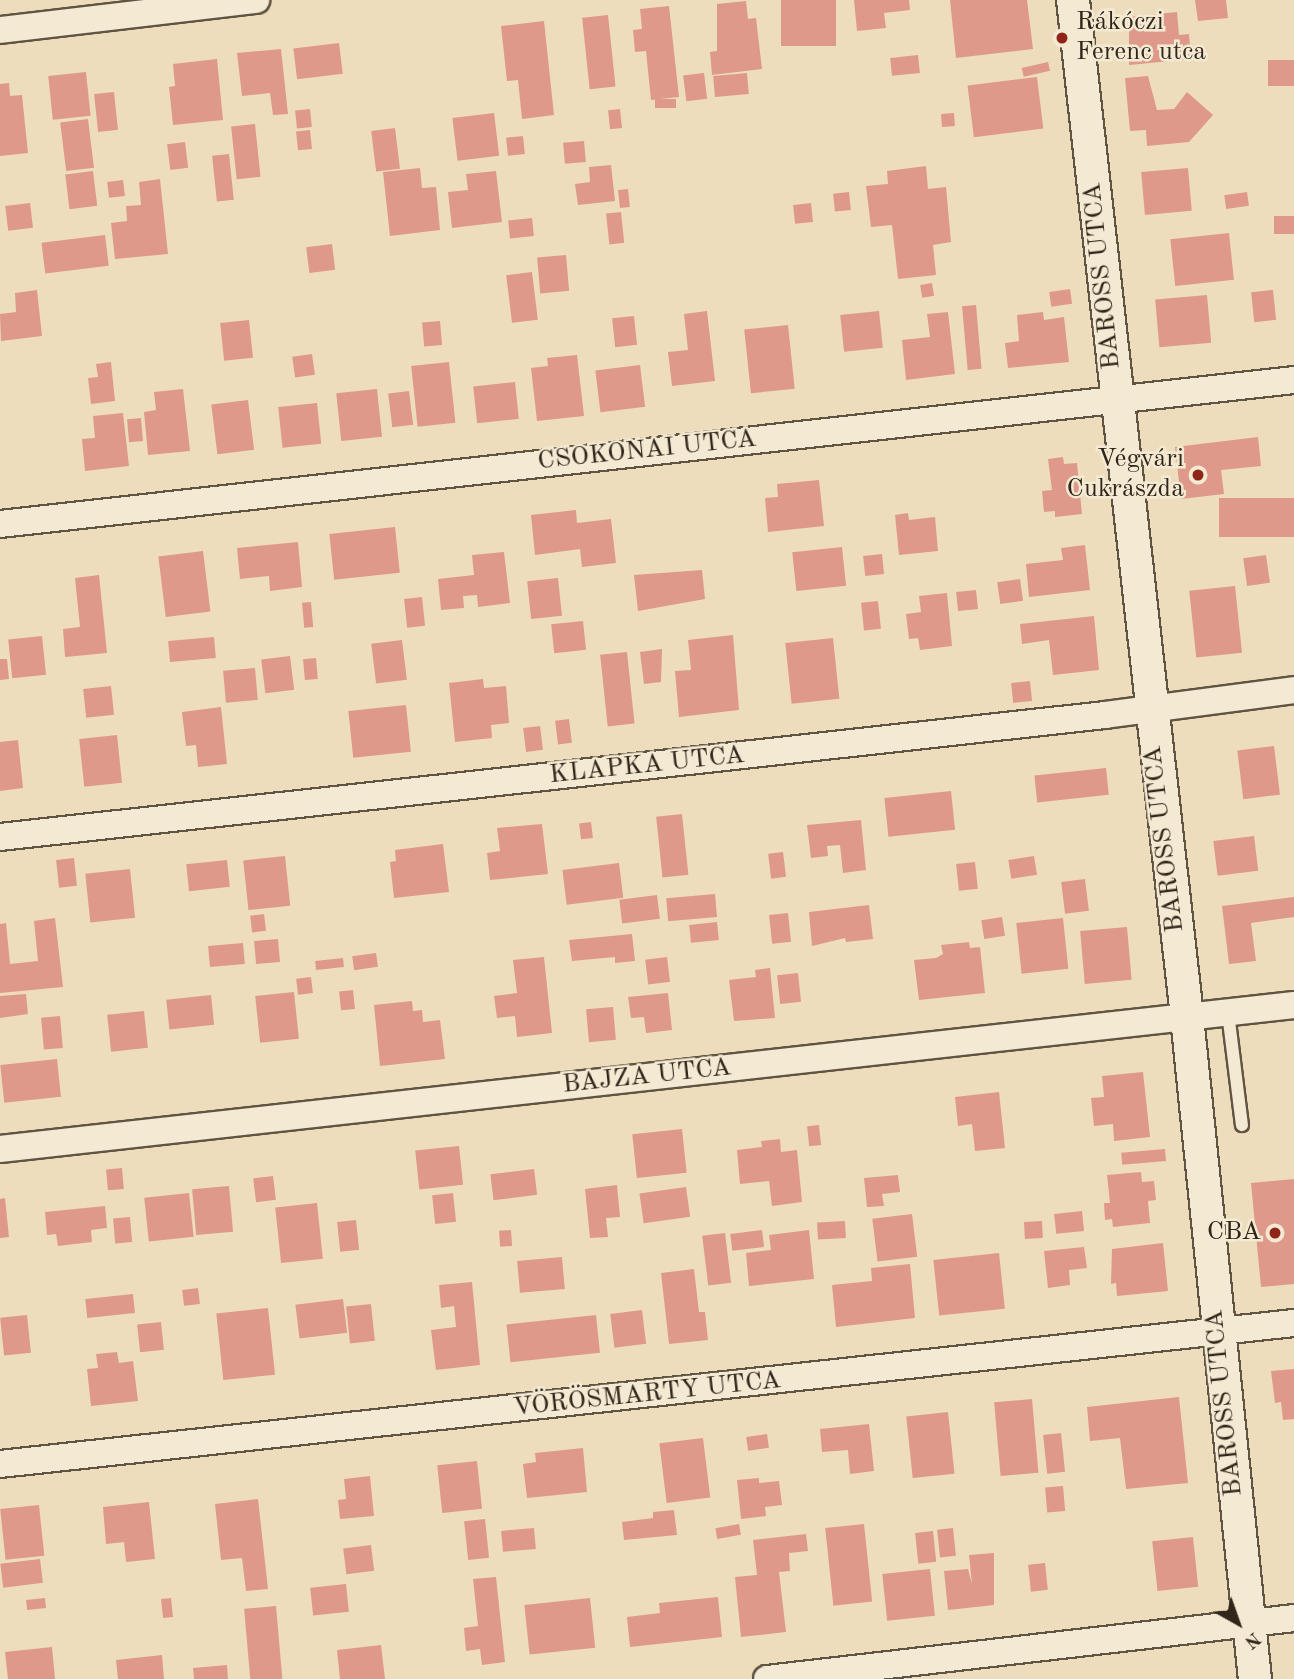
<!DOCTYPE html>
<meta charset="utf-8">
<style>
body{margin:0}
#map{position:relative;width:1294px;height:1679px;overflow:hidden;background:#eeddbc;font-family:"Old Standard TT",serif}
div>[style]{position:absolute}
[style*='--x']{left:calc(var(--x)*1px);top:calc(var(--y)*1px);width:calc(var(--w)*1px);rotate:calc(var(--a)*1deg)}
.building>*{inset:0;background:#de998b;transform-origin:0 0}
.roads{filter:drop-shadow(2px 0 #605442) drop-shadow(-2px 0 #605442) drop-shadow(0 2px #605442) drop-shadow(0 -2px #605442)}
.service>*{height:12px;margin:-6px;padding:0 6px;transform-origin:6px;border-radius:6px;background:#f4e9d3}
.minor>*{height:26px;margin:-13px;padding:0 13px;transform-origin:13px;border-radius:13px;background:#f4e9d3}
.tertiary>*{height:32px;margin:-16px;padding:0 16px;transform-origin:16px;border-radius:16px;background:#f4e9d3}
.dots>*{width:19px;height:19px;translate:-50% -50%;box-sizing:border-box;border:4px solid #f4e9d3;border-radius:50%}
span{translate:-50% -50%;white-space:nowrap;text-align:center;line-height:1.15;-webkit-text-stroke:5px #f4e9d3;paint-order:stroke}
.poi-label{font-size:26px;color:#302619}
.left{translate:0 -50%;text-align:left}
.right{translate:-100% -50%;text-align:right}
.street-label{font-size:26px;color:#302619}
.north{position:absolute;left:1203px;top:1588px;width:70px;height:70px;-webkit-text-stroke:5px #f4e9d3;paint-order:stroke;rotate:140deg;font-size:19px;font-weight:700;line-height:28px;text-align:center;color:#302619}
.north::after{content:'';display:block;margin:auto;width:24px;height:32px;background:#302619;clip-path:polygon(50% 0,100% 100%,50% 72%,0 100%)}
</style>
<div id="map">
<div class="building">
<i style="left:781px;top:0;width:55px;height:46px"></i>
<i style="clip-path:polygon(854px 0,909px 0,910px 10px,884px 13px,886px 28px,857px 31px)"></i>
<i style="clip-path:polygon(950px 0,1027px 0,1033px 49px,956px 58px)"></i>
<i style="clip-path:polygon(1195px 0,1226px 0,1228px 18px,1198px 21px)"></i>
<i style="clip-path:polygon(746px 1px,748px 19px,756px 18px,762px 69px,712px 75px,710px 52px,717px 51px,717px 4px)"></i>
<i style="clip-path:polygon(669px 6px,679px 97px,651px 100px,646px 51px,635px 52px,633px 30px,642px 29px,640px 9px)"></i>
<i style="clip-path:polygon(1177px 12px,1179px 35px,1189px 34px,1191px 59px,1129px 65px,1129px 17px)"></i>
<i style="left:608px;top:15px;width:72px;height:26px;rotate:84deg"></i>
<i style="clip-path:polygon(544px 21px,554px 115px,522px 119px,518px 80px,507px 81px,501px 26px)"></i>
<i style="left:339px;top:43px;width:31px;height:46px;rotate:83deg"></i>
<i style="clip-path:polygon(281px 49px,288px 114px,273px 115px,270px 93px,242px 96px,237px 53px)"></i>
<i style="left:918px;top:55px;width:18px;height:28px;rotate:84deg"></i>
<i style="clip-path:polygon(217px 59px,223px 120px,173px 125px,169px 87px,175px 86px,173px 64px)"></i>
<i style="left:1294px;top:60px;width:26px;height:26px;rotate:90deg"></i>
<i style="left:1048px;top:62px;width:9px;height:27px;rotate:77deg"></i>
<i style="left:86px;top:72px;width:44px;height:38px;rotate:84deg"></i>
<i style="left:704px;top:73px;width:26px;height:21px;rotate:83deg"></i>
<i style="left:747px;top:73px;width:21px;height:34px;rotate:85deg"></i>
<i style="clip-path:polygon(1148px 76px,1157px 110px,1174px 109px,1187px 92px,1213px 115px,1189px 142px,1147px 146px,1146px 130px,1130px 131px,1125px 78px)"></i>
<i style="left:1037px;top:77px;width:52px;height:70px;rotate:83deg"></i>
<i style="clip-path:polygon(9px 83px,10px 96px,22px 95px,28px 153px,0 156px,0 84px)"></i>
<i style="left:114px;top:92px;width:38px;height:20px;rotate:84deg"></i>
<i style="left:676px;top:99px;width:9px;height:21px;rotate:90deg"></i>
<i style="left:310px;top:109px;width:18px;height:15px;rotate:84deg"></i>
<i style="left:620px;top:109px;width:19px;height:12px;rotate:84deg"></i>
<i style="left:494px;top:113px;width:43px;height:42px;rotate:83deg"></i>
<i style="left:954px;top:113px;width:13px;height:13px;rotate:86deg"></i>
<i style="left:88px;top:119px;width:49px;height:28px;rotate:83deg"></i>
<i style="left:255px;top:124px;width:53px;height:24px;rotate:84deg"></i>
<i style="left:395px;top:128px;width:41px;height:24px;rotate:83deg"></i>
<i style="left:310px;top:130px;width:19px;height:14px;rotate:84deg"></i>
<i style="left:523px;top:136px;width:18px;height:17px;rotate:84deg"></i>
<i style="left:584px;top:141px;width:21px;height:21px;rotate:85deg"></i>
<i style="left:185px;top:142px;width:26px;height:18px;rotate:83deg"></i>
<i style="left:229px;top:154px;width:46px;height:17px;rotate:84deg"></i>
<i style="clip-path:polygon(611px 165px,615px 201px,578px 205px,575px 184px,590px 182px,589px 167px)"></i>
<i style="clip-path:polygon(926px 166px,928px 189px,946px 187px,951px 242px,933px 245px,936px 275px,898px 279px,892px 225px,871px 227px,866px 186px,888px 184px,887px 171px)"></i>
<i style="clip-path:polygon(420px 168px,422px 188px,436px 187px,440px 230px,390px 236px,383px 172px)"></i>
<i style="left:1188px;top:168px;width:43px;height:47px;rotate:85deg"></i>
<i style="left:93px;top:171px;width:35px;height:28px;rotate:83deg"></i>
<i style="clip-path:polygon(496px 171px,502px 222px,452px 228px,448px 192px,468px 190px,466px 174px)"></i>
<i style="clip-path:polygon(160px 179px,168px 254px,115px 259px,111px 223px,127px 221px,126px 206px,141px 205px,139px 182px)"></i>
<i style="left:123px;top:180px;width:16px;height:16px;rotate:83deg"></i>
<i style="left:628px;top:189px;width:18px;height:10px;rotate:84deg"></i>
<i style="left:849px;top:192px;width:18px;height:16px;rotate:84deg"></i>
<i style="left:1247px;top:192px;width:14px;height:23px;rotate:82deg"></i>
<i style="left:30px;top:203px;width:25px;height:25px;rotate:83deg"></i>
<i style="left:811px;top:203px;width:19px;height:18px;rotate:84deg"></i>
<i style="left:621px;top:212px;width:31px;height:15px;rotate:84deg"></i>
<i style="left:1294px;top:216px;width:18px;height:20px;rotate:90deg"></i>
<i style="left:532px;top:218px;width:18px;height:24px;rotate:84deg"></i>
<i style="left:1229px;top:233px;width:47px;height:59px;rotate:84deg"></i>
<i style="left:105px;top:235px;width:31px;height:64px;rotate:83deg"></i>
<i style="left:332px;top:244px;width:26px;height:26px;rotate:83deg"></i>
<i style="left:566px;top:255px;width:36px;height:29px;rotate:85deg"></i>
<i style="left:532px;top:272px;width:48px;height:26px;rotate:83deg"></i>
<i style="left:932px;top:283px;width:13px;height:12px;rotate:81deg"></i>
<i style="left:1070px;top:289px;width:15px;height:21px;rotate:82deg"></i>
<i style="clip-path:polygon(37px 290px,42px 336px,1px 341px,0 314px,16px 312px,15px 293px)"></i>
<i style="left:1273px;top:290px;width:30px;height:22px;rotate:84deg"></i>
<i style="left:1207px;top:295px;width:48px;height:52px;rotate:85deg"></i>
<i style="left:976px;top:305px;width:64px;height:14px;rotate:85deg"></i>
<i style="clip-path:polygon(707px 311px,715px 381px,672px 386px,668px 352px,688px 350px,684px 314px)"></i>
<i style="left:879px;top:311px;width:37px;height:39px;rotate:84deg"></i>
<i style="clip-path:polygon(948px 312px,955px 374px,906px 380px,902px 340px,930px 337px,927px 314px)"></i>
<i style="clip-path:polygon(1043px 312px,1044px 320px,1064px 317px,1069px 362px,1008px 368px,1005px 343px,1019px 341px,1017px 315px)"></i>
<i style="left:634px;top:316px;width:29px;height:22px;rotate:84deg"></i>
<i style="left:249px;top:320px;width:38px;height:29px;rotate:84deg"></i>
<i style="left:440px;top:321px;width:24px;height:18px;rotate:85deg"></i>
<i style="left:788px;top:325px;width:64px;height:44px;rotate:84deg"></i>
<i style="left:312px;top:354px;width:21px;height:20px;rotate:82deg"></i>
<i style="clip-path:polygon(577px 355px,584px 416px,537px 421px,531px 368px,548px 366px,547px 358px)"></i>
<i style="clip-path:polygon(111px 362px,115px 401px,91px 404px,88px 378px,98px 377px,96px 364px)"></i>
<i style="left:449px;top:362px;width:61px;height:38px;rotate:84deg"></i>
<i style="left:640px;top:365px;width:42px;height:45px;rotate:83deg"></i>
<i style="left:515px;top:382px;width:37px;height:42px;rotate:84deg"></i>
<i style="clip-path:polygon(183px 389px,190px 451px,148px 455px,144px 412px,156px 410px,154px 392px)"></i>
<i style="left:377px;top:389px;width:48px;height:41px;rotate:84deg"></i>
<i style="left:409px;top:391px;width:34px;height:21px;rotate:83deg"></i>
<i style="left:248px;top:400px;width:50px;height:37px;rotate:83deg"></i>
<i style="left:317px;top:403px;width:41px;height:39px;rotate:84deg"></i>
<i style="clip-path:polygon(123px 413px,129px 466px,85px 471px,82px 439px,95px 438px,93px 416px)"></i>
<i style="left:141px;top:418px;width:23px;height:14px;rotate:85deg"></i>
<i style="clip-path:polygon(1258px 437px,1261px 466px,1221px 470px,1224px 494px,1181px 499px,1175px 447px)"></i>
<i style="clip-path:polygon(1063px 457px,1064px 464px,1077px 463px,1082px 514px,1055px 517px,1055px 511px,1044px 512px,1042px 491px,1052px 490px,1048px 459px)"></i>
<i style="clip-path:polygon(819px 480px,824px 526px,768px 532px,765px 498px,778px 497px,777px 484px)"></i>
<i style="left:1294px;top:498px;width:39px;height:75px;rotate:90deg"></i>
<i style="clip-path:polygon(576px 510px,577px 523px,611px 519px,616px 563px,582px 567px,580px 549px,535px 555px,531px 515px)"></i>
<i style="clip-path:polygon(908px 513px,909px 520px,935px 517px,938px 551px,899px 555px,895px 515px)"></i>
<i style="left:395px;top:527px;width:46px;height:66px;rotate:84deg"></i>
<i style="clip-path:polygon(298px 542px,302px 587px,270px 591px,269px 576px,240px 579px,237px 548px)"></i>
<i style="clip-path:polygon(1085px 545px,1090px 590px,1029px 597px,1026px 564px,1063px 560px,1061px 548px)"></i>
<i style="left:842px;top:547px;width:39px;height:50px;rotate:84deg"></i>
<i style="left:203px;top:551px;width:61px;height:45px;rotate:83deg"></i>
<i style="clip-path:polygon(504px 552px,510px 603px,478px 607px,477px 595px,463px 596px,464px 608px,441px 610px,438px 579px,474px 575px,472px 555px)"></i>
<i style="left:882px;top:554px;width:20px;height:19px;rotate:84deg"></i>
<i style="left:1266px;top:555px;width:28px;height:23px;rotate:82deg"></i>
<i style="clip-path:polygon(702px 570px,705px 599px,638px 611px,634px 575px)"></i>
<i style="clip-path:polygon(99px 575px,107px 653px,65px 657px,63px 629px,80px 627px,75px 578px)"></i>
<i style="left:558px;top:578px;width:38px;height:31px;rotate:84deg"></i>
<i style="left:1020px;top:579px;width:22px;height:23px;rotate:82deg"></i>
<i style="left:1235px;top:586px;width:67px;height:46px;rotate:84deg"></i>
<i style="left:976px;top:590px;width:19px;height:20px;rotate:84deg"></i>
<i style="clip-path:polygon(947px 593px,952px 646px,920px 650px,918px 638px,909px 639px,906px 614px,921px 612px,919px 596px)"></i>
<i style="left:422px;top:597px;width:29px;height:18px;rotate:84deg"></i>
<i style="left:878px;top:601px;width:28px;height:17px;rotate:84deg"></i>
<i style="left:311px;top:602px;width:25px;height:9px;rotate:85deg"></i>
<i style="clip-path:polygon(1094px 616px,1099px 670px,1053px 675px,1049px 640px,1022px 644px,1020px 624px)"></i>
<i style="left:583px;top:621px;width:29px;height:32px;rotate:84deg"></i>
<i style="clip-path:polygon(733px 635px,739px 710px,679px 717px,675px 671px,691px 670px,688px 640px)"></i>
<i style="left:42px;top:636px;width:39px;height:34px;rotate:84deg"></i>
<i style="left:214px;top:637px;width:21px;height:46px;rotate:85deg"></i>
<i style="left:833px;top:638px;width:61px;height:48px;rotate:84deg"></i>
<i style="left:402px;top:640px;width:40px;height:31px;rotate:83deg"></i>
<i style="clip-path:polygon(662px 649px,661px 682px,644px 684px,640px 652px)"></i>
<i style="left:627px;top:652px;width:72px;height:27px;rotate:84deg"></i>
<i style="left:290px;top:656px;width:34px;height:29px;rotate:83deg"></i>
<i style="left:316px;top:658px;width:21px;height:13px;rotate:85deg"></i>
<i style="clip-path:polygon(0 659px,7px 659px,9px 679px,0 680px)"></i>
<i style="left:255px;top:668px;width:32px;height:32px;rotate:85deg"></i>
<i style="clip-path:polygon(483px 679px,484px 688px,506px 686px,509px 723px,491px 725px,492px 738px,455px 742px,449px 683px)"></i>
<i style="left:1030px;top:681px;width:20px;height:19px;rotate:84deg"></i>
<i style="left:111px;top:686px;width:29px;height:28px;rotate:84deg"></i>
<i style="left:406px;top:705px;width:47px;height:58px;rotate:84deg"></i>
<i style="clip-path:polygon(221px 707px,227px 764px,198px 767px,196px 745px,186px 746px,182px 712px)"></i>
<i style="left:569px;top:719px;width:24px;height:14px;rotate:83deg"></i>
<i style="left:540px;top:726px;width:24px;height:17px;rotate:83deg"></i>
<i style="left:117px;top:735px;width:48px;height:38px;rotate:84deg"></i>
<i style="clip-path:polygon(18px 740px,23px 788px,0 791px,0 742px)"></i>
<i style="left:1274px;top:746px;width:49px;height:37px;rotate:83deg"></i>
<i style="left:1106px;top:768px;width:27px;height:72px;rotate:84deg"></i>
<i style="left:951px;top:791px;width:39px;height:67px;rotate:84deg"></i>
<i style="left:682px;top:814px;width:61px;height:26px;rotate:84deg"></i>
<i style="clip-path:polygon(861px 820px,866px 870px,843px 873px,840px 845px,827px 846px,828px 856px,811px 858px,807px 825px)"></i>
<i style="left:591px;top:822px;width:16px;height:12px;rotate:83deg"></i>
<i style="clip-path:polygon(542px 824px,548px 874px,490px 880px,487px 853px,500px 851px,497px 828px)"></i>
<i style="left:1254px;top:836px;width:35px;height:41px;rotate:83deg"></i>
<i style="clip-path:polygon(443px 844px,449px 892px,394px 898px,390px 862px,396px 861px,395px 850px)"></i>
<i style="left:783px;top:852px;width:25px;height:15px;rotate:83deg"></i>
<i style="left:285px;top:856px;width:50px;height:42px;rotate:84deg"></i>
<i style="left:1034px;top:856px;width:19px;height:26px;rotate:81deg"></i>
<i style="left:74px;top:858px;width:28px;height:18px;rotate:84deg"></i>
<i style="left:227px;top:860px;width:27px;height:41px;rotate:84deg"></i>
<i style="left:975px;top:862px;width:27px;height:19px;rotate:84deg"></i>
<i style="left:619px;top:863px;width:35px;height:57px;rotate:83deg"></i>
<i style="left:130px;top:869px;width:49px;height:45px;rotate:84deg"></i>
<i style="left:1085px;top:879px;width:32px;height:24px;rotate:83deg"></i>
<i style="left:715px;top:894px;width:23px;height:49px;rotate:85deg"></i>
<i style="left:657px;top:895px;width:24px;height:38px;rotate:83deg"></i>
<i style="clip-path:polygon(1294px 897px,1294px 917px,1251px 923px,1256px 961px,1229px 964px,1222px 906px)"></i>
<i style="clip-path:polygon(869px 905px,873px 939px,846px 942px,845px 938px,812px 946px,809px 912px)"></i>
<i style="left:788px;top:913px;width:29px;height:19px;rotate:84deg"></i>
<i style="left:264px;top:914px;width:17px;height:14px;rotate:83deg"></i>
<i style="left:1002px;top:917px;width:19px;height:21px;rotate:81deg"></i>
<i style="clip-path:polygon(55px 918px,63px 987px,0 993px,0 924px,6px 923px,10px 964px,38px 961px,34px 921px)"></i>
<i style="left:1063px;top:918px;width:51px;height:47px;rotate:84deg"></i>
<i style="left:717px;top:922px;width:18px;height:28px;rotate:84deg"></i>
<i style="left:1127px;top:927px;width:53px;height:47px;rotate:85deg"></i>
<i style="clip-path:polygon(632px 934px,635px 961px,615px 963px,615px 957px,572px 961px,569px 940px)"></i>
<i style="left:278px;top:939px;width:23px;height:24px;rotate:85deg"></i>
<i style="clip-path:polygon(969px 942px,970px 948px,980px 947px,985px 993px,919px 1000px,914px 960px,936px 958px,943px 954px,941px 945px)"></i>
<i style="left:243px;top:943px;width:21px;height:35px;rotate:85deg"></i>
<i style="left:376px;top:953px;width:14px;height:24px;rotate:82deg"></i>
<i style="clip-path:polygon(544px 957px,552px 1033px,517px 1037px,515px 1016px,497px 1018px,494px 996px,517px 993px,513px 960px)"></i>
<i style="left:667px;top:957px;width:25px;height:22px;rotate:83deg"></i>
<i style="left:343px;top:958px;width:9px;height:28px;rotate:84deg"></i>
<i style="clip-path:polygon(770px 968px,775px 1018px,734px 1021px,729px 980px,756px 977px,755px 970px)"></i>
<i style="left:798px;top:973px;width:29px;height:21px;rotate:84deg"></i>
<i style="left:311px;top:977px;width:16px;height:15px;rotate:83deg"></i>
<i style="left:353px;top:990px;width:19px;height:14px;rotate:84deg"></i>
<i style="left:294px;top:992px;width:47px;height:39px;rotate:84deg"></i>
<i style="clip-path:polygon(668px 993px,672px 1030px,646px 1033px,644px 1017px,631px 1018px,628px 997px)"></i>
<i style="clip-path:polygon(26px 994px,28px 1014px,0 1018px,0 996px)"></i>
<i style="left:211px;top:995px;width:30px;height:45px;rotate:84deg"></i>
<i style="clip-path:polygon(412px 1001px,413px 1011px,422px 1010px,423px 1022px,440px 1020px,445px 1059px,380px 1066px,374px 1005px)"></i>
<i style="left:613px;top:1007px;width:33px;height:27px;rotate:85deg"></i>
<i style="left:144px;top:1011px;width:37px;height:37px;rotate:84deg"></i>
<i style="left:60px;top:1016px;width:32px;height:19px;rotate:85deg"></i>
<i style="left:57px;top:1059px;width:38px;height:57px;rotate:84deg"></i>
<i style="clip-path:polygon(1143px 1072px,1150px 1137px,1114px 1141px,1113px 1124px,1094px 1126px,1091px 1098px,1104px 1097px,1102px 1076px)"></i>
<i style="clip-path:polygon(999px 1092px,1005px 1148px,975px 1151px,972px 1124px,958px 1126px,955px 1097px)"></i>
<i style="left:819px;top:1125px;width:20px;height:12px;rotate:84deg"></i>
<i style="left:682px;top:1129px;width:44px;height:50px;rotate:84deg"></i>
<i style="clip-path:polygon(780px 1139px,781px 1152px,797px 1150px,802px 1202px,772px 1206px,769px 1181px,740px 1184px,737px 1150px,762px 1147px,761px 1141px)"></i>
<i style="left:459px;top:1146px;width:39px;height:44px;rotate:84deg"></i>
<i style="left:1165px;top:1149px;width:12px;height:44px;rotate:85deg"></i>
<i style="left:122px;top:1168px;width:21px;height:16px;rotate:85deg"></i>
<i style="left:534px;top:1169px;width:26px;height:44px;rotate:83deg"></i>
<i style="clip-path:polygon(1141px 1172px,1142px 1182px,1154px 1181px,1156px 1200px,1148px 1201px,1150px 1223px,1113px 1227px,1112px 1219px,1105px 1220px,1104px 1203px,1110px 1203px,1107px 1175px)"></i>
<i style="clip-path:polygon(898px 1175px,900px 1192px,882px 1194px,884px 1206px,867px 1207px,864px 1178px)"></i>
<i style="left:273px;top:1176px;width:24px;height:20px;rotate:83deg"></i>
<i style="clip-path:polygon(1294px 1179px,1294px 1284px,1261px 1287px,1251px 1183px)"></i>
<i style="clip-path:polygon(617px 1185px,620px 1217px,606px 1218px,608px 1237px,590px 1238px,585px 1189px)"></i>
<i style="left:229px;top:1186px;width:46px;height:37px;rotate:85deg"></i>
<i style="left:686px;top:1187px;width:30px;height:47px;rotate:82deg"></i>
<i style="left:189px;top:1193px;width:44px;height:45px;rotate:84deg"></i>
<i style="left:453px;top:1193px;width:29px;height:21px;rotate:84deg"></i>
<i style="clip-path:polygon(5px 1198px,9px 1237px,0 1238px,0 1199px)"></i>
<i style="left:317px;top:1203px;width:56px;height:42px;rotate:84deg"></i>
<i style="clip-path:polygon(105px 1206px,107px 1228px,91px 1230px,92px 1242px,58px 1246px,56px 1234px,47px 1235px,45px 1212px)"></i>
<i style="left:1082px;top:1211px;width:20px;height:28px;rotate:84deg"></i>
<i style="left:912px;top:1214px;width:43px;height:40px;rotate:83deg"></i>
<i style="left:130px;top:1217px;width:25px;height:17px;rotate:85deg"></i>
<i style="left:356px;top:1220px;width:30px;height:19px;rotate:84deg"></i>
<i style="left:845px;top:1221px;width:17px;height:28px;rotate:87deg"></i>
<i style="left:1042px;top:1221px;width:17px;height:18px;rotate:87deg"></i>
<i style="left:511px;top:1230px;width:16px;height:12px;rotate:86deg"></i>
<i style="left:762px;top:1230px;width:17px;height:32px;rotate:83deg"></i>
<i style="clip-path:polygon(809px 1230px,814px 1279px,749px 1286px,746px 1253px,771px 1250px,769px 1235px)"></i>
<i style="left:725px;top:1233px;width:50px;height:23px;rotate:83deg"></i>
<i style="clip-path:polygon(1163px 1243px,1168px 1291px,1117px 1296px,1116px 1283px,1111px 1284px,1112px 1249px)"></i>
<i style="clip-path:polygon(1084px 1247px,1087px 1268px,1069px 1270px,1070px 1285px,1048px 1288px,1044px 1251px)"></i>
<i style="left:999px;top:1253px;width:56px;height:66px;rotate:84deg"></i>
<i style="left:562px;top:1257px;width:32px;height:45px;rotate:85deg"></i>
<i style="clip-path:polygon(910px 1264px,915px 1318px,836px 1327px,832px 1285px,872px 1281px,871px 1268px)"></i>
<i style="clip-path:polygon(694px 1269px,699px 1312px,705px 1312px,708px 1340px,669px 1344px,661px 1273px)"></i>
<i style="clip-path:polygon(472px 1282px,480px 1365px,436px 1370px,431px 1330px,456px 1327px,454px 1306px,441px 1308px,439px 1285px)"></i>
<i style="left:198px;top:1288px;width:16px;height:16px;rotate:83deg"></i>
<i style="left:133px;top:1294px;width:19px;height:48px;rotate:84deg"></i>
<i style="left:343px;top:1299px;width:34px;height:48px;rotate:83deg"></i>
<i style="left:371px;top:1304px;width:37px;height:25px;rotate:84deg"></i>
<i style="left:268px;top:1308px;width:67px;height:52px;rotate:84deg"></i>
<i style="left:642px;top:1310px;width:34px;height:32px;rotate:83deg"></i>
<i style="left:27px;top:1315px;width:38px;height:27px;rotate:84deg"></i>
<i style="left:596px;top:1315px;width:38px;height:90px;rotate:84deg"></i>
<i style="left:161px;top:1322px;width:28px;height:24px;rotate:84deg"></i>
<i style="clip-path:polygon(117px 1352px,119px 1363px,133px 1361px,138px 1401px,91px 1406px,87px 1369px,98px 1368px,96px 1354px)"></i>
<i style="clip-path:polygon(1294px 1369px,1294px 1419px,1283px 1420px,1281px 1402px,1275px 1403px,1271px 1371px)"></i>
<i style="clip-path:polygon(1179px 1397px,1188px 1483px,1126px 1489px,1120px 1438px,1090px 1441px,1087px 1407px)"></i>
<i style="left:1032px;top:1399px;width:74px;height:38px;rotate:85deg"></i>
<i style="left:948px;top:1412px;width:62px;height:42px;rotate:84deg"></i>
<i style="clip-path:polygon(869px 1424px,874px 1471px,850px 1474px,848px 1450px,822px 1452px,820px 1429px)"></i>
<i style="left:1061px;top:1433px;width:39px;height:18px;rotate:84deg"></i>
<i style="left:767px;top:1434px;width:14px;height:21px;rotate:82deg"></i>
<i style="left:703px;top:1438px;width:60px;height:44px;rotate:83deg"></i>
<i style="clip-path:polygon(583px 1448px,587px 1492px,527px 1498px,523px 1464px,536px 1462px,535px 1453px)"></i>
<i style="left:477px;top:1461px;width:48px;height:40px;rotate:84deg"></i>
<i style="clip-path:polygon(370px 1476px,374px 1516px,340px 1519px,338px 1500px,346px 1499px,344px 1479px)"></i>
<i style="clip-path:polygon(759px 1478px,759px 1483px,779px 1481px,782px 1505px,765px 1507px,766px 1516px,741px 1519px,737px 1480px)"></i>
<i style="left:1063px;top:1486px;width:25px;height:18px;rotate:85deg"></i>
<i style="clip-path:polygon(258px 1499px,268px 1589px,246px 1591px,242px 1558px,221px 1560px,215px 1504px)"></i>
<i style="clip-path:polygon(149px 1502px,155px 1559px,126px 1562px,124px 1542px,106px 1544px,103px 1507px)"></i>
<i style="left:39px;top:1505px;width:51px;height:39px;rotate:84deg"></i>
<i style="clip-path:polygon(674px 1510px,677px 1535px,624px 1540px,622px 1522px,653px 1518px,653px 1512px)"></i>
<i style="left:485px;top:1519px;width:39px;height:21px;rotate:84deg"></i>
<i style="left:739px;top:1524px;width:11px;height:24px;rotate:80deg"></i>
<i style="left:864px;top:1524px;width:78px;height:39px;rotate:84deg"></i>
<i style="left:534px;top:1528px;width:21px;height:33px;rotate:85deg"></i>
<i style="left:953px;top:1528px;width:28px;height:16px;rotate:84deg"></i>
<i style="left:933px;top:1531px;width:31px;height:18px;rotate:84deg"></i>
<i style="clip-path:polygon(806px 1534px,808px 1551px,789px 1553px,790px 1571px,779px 1572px,786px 1632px,741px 1637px,735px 1577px,757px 1575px,753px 1540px)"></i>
<i style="left:1193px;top:1537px;width:50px;height:41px;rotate:84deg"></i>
<i style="left:371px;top:1545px;width:26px;height:28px;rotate:83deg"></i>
<i style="clip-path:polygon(994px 1553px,994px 1605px,948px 1610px,944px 1571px,968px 1569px,972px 1584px,969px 1555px)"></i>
<i style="left:40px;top:1559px;width:24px;height:40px;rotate:83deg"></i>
<i style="left:1045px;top:1563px;width:27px;height:17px;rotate:84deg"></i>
<i style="left:930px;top:1569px;width:47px;height:48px;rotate:84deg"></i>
<i style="clip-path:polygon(496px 1577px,505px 1662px,482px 1665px,480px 1649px,466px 1651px,464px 1628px,478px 1626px,473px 1579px)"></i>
<i style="left:346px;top:1584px;width:28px;height:36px;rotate:84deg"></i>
<i style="clip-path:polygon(718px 1597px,722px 1637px,630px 1647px,627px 1617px,660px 1613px,659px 1603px)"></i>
<i style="left:45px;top:1598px;width:10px;height:19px;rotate:84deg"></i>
<i style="left:171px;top:1598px;width:19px;height:10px;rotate:84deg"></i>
<i style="left:590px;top:1598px;width:50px;height:66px;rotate:84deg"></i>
<i style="left:276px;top:1606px;width:73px;height:32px;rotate:85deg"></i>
<i style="clip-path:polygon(381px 1645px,385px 1679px,340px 1679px,337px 1650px)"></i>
<i style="clip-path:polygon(52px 1647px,55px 1679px,8px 1679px,5px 1652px)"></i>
<i style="clip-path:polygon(162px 1655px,164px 1679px,118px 1679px,116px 1660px)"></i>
<i style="clip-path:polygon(227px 1665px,228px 1679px,194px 1679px,193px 1668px)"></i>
</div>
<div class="roads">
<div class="service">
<i style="--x:1228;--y:1013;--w:113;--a:82.9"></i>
</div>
<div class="minor">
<i style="--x:0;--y:30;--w:258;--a:-6.7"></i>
<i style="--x:0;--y:524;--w:1302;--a:-6.35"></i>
<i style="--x:0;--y:837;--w:1112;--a:-6.3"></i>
<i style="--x:1105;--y:715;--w:191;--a:-7.5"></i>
<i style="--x:0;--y:1149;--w:1302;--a:-6.35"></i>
<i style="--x:0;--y:1464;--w:1302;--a:-6.22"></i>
<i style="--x:767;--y:1679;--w:531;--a:-6.6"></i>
</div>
<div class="tertiary">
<i style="--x:1073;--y:0;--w:1023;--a:83.6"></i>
<i style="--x:1187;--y:1017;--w:665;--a:84.14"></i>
</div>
</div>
<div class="dots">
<i style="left:1062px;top:38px;background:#8f2418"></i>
<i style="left:1198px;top:475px;background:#8f2418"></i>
<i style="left:1275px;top:1233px;background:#8f2418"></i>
</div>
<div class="poi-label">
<span class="left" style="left:1076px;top:38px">Rákóczi<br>Ferenc utca</span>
<span class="right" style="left:1184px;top:475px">Végvári<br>Cukrászda</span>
<span class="right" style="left:1261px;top:1233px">CBA</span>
</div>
<div class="street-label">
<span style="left:1103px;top:276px;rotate:-96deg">BAROSS UTCA</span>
<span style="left:647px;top:451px;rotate:-6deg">CSOKONAI UTCA</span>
<span style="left:647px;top:766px;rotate:-6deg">KLAPKA UTCA</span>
<span style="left:1165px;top:839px;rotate:-97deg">BAROSS UTCA</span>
<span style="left:647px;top:1077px;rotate:-6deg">BAJZA UTCA</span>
<span style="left:647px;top:1395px;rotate:-6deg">VÖRÖSMARTY UTCA</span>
<span style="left:1225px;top:1403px;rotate:-96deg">BAROSS UTCA</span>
</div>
<div class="north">N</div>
</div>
